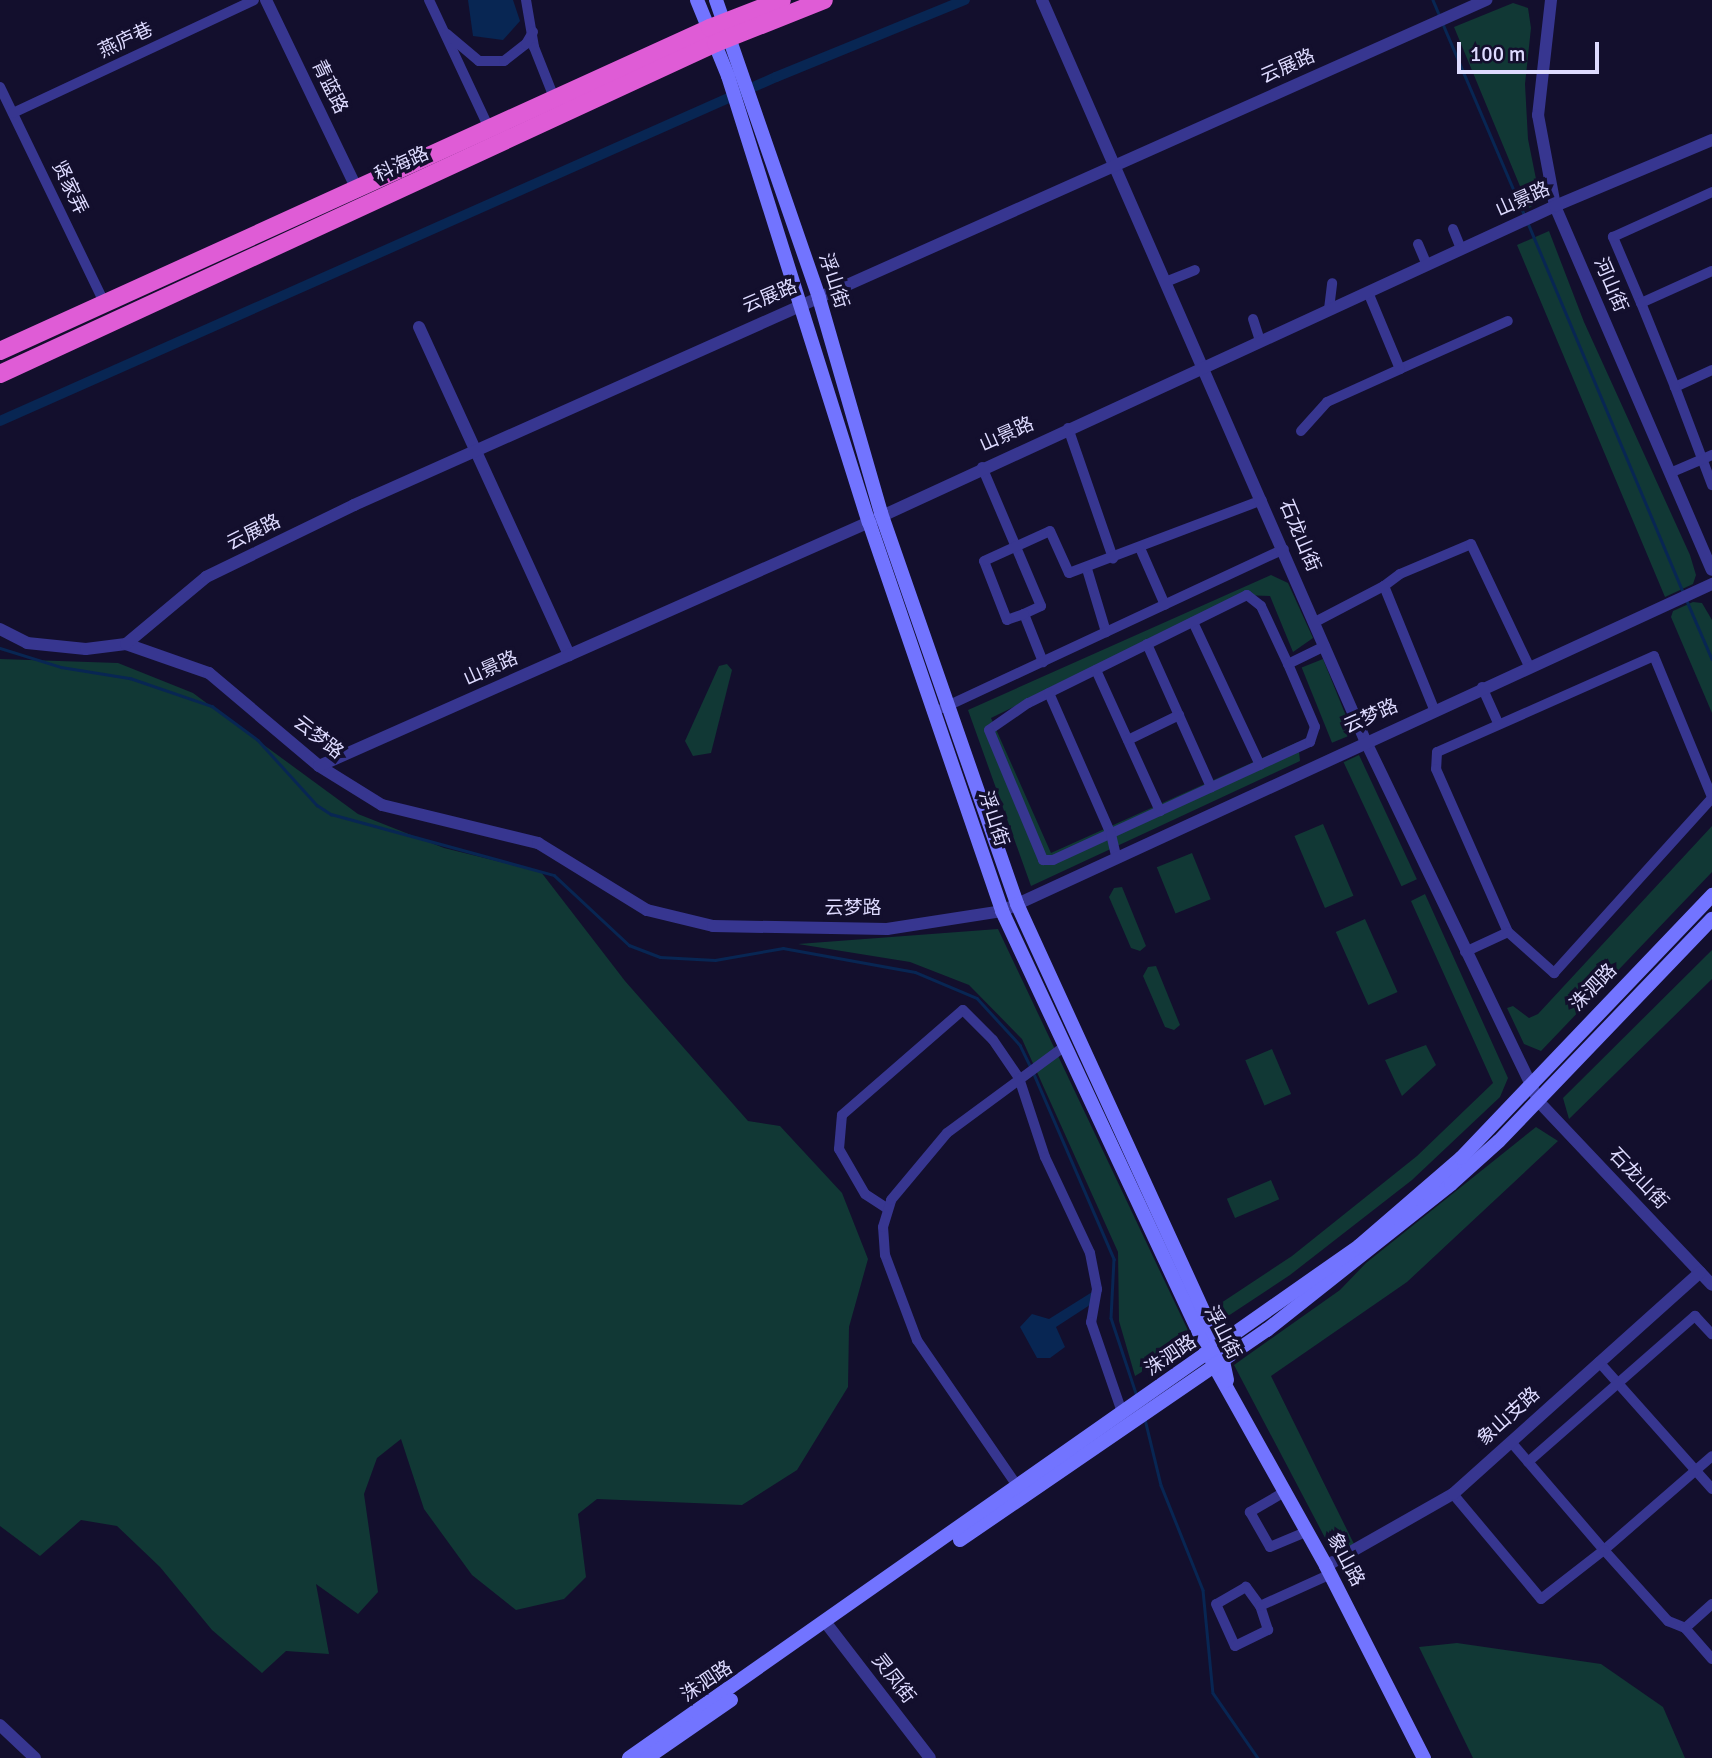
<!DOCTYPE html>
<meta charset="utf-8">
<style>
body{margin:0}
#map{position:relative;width:1712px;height:1758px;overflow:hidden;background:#130f2d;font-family:Signika,"Noto Sans SC",sans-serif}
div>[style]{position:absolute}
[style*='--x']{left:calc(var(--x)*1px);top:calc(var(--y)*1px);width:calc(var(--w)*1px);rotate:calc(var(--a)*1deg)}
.green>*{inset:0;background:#113835;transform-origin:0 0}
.water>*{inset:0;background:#082653}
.stream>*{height:2.5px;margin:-1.25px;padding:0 1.25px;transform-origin:1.25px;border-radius:1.25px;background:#082653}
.canal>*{height:10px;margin:-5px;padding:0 5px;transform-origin:5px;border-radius:5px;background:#082653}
.minor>*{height:10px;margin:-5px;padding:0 5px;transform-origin:5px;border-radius:5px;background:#373690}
.tertiary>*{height:12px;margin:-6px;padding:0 6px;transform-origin:6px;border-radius:6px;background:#373690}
.secondary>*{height:14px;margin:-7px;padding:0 7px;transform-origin:7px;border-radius:7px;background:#7274ff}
.trunk>*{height:18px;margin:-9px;padding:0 9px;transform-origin:9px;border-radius:9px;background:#df5cd6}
span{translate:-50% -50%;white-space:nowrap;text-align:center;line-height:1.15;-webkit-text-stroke:7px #130f2d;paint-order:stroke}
.street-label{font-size:19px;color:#dedbff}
.scale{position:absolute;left:1457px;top:42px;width:142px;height:32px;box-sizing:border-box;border:4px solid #dedbff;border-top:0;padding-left:9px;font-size:21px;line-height:24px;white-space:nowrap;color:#dedbff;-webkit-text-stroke:5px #130f2d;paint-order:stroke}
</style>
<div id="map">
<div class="green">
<i style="clip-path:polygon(1513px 3px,1528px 8px,1531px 28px,1525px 84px,1528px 139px,1537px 184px,1537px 203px,1529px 208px,1454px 27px)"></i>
<i style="clip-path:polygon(1549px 231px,1584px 322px,1690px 555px,1696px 575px,1693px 584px,1665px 597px,1517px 245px)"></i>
<i style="clip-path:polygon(1271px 575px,1288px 583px,1313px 638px,1293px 652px,1270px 596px,1242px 595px,991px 718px,1051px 853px,1298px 742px,1300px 761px,1031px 886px,968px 710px)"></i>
<i style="clip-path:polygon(1693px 602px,1702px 603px,1712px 620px,1712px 713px,1671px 617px,1673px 611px)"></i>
<i style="clip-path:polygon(0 659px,118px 663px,193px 693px,358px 814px,444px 848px,541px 872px,625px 981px,748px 1121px,780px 1126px,842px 1193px,868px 1259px,849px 1327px,848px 1387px,797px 1470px,742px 1505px,597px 1499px,578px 1514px,586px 1577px,564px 1599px,516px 1610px,472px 1575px,424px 1509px,401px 1439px,377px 1458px,364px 1494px,378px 1592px,358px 1614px,316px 1584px,329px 1654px,286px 1651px,262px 1673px,212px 1630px,160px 1567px,117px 1526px,81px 1520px,40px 1556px,0 1526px)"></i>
<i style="left:1323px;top:659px;width:81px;height:23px;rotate:68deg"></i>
<i style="clip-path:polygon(727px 664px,732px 670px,711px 753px,693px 756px,685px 741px,719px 666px)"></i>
<i style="left:1359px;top:755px;width:137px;height:17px;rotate:65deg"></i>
<i style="left:1323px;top:824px;width:78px;height:31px;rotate:67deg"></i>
<i style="clip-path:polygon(1712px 826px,1712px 872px,1541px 1051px,1524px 1044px,1507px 1008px,1513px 1006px,1529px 1018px,1538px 1014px)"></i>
<i style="left:1192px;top:853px;width:50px;height:38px;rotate:68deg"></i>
<i style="clip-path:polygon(1122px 887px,1146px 946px,1140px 951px,1131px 948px,1109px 897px,1114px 888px)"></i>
<i style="clip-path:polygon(1425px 894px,1508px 1078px,1500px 1097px,1412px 1180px,1290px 1275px,1222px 1320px,1215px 1307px,1292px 1256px,1417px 1156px,1493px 1083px,1411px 901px)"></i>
<i style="left:1365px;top:919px;width:80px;height:32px;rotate:66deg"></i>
<i style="clip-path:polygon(998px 929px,1193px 1341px,1135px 1376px,1119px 1321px,1118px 1252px,1022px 1039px,969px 985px,910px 962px,798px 944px)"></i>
<i style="clip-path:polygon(1712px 950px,1712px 979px,1569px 1119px,1563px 1098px)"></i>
<i style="clip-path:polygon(1156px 966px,1180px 1025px,1174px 1030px,1165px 1027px,1143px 976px,1148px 967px)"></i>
<i style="clip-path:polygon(1426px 1045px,1436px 1065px,1402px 1096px,1385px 1060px)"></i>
<i style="left:1272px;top:1049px;width:49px;height:29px;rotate:67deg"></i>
<i style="clip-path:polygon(1536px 1127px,1558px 1141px,1407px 1282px,1271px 1376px,1354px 1544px,1333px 1553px,1234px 1365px,1340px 1290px,1366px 1263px)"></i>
<i style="left:1271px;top:1180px;width:21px;height:48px;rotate:67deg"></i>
<i style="clip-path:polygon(1457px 1643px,1601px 1664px,1663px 1707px,1685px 1758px,1473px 1758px,1419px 1647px)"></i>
</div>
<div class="water">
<i style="clip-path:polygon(468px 0,513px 0,520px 21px,503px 40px,473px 36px)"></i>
<i style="clip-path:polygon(1097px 1289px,1096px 1301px,1056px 1327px,1065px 1347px,1050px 1358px,1037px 1358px,1020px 1327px,1032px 1314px,1049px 1319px)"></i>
</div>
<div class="stream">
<i style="--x:1433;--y:0;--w:15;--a:67"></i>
<i style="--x:1443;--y:24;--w:207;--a:66.9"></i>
<i style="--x:1528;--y:223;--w:399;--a:67.2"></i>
<i style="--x:1687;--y:601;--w:63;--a:66.7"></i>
<i style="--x:0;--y:648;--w:64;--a:17.3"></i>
<i style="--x:61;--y:667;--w:70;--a:9.1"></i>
<i style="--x:130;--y:678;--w:87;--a:18.9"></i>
<i style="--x:212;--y:706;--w:57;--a:36.5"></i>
<i style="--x:258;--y:740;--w:88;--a:47.8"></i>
<i style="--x:317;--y:805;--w:17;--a:33"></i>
<i style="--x:331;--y:814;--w:231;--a:15.3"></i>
<i style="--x:554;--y:875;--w:103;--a:43"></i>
<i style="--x:629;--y:945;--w:33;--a:21"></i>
<i style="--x:660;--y:957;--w:55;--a:3.1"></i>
<i style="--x:715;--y:960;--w:69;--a:-10"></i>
<i style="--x:783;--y:948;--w:134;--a:10.3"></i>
<i style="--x:915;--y:972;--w:67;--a:22.8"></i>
<i style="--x:977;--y:998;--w:64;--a:47.5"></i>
<i style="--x:1020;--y:1045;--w:25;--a:64"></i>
<i style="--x:1034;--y:1074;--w:202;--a:66.6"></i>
<i style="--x:1114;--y:1259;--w:59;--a:92.9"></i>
<i style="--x:1111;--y:1318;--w:82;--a:71.6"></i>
<i style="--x:1145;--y:1419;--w:68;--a:76.4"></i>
<i style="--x:1161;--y:1485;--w:113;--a:68.2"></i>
<i style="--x:1203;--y:1590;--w:103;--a:84.5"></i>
<i style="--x:1213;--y:1693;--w:79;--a:55.3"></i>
</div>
<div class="canal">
<i style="--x:0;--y:421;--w:849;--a:-23.91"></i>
<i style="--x:776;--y:77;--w:204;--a:-22.2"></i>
</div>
<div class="minor">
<i style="--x:429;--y:0;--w:144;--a:64.9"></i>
<i style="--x:526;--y:0;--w:48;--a:80.3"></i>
<i style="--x:534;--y:47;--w:57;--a:68.4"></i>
<i style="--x:447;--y:34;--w:42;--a:40.2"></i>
<i style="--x:479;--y:61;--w:25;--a:0"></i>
<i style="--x:504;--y:61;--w:28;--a:-38"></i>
<i style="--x:526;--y:44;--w:14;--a:-60"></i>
<i style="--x:0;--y:87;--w:241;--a:64.2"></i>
<i style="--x:13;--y:113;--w:266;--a:-25.1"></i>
<i style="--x:1453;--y:229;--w:22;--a:68"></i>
<i style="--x:1418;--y:244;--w:23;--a:67"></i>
<i style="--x:1168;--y:281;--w:29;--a:-22"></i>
<i style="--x:1641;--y:303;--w:72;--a:-113"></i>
<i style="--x:1613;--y:237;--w:109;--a:-24.4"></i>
<i style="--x:1329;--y:309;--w:26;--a:-83"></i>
<i style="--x:1253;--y:319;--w:23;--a:72"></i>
<i style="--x:1400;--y:369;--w:118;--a:-24"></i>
<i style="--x:1712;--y:370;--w:41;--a:155.3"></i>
<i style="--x:1675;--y:387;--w:105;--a:69.3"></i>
<i style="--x:1675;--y:387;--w:91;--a:-112"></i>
<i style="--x:1641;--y:303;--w:78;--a:-24.3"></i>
<i style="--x:1068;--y:428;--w:138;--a:70.9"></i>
<i style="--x:1301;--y:431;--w:39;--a:-48"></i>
<i style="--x:1327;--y:402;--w:80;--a:-24.3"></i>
<i style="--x:1400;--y:369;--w:83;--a:-112.6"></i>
<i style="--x:982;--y:467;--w:151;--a:67"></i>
<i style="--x:1041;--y:606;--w:19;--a:155"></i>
<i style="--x:1024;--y:614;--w:52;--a:68.4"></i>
<i style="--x:1670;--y:473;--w:46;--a:-23.2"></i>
<i style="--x:1140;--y:548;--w:62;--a:66.3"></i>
<i style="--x:1087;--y:569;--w:66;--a:73.2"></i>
<i style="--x:1384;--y:586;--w:20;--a:-37"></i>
<i style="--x:1400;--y:574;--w:77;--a:-22.9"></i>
<i style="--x:1471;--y:544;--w:135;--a:64.6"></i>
<i style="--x:1024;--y:614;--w:18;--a:161"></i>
<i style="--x:1007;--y:620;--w:63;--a:-111.3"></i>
<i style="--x:984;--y:561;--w:72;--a:-24.4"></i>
<i style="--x:1050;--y:531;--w:46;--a:65.7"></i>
<i style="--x:1069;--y:573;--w:206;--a:-20.7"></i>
<i style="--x:1193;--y:622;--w:158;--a:64.9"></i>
<i style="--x:1315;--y:622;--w:78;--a:-27.6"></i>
<i style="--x:1384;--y:586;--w:133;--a:67.9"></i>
<i style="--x:1147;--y:644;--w:157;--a:65.9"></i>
<i style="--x:1288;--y:664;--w:64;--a:-115"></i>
<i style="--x:1261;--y:606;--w:18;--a:-142"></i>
<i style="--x:1247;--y:595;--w:244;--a:153.7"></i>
<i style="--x:1028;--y:703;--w:47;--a:145.3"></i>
<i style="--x:989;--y:730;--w:141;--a:67.4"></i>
<i style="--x:1043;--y:860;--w:10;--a:0"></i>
<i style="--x:1053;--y:860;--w:283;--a:-24.7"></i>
<i style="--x:1310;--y:742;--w:16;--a:-72"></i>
<i style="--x:1315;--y:727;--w:69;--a:-113.2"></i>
<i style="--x:1288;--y:664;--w:41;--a:-25.9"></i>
<i style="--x:1096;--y:670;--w:155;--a:65.6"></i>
<i style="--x:1482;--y:687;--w:39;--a:66"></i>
<i style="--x:1049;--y:693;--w:154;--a:66.3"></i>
<i style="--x:1111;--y:834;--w:23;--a:77"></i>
<i style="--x:943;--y:708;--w:376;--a:-25"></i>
<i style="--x:1128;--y:740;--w:57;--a:-26.1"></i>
<i style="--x:1712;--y:797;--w:152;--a:-112.4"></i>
<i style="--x:1654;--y:656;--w:237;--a:156.1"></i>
<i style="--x:1437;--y:752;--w:17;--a:93"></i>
<i style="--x:1436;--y:769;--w:178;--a:66.2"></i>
<i style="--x:1508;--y:932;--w:62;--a:41.7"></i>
<i style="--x:1554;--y:973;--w:236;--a:-47.9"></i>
<i style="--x:1465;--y:952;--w:47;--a:-24.9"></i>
<i style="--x:888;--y:1209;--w:27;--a:-147"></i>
<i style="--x:865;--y:1194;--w:52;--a:-120"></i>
<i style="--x:839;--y:1149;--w:34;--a:-85"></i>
<i style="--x:842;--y:1115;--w:160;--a:-41"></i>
<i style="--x:963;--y:1010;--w:42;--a:45"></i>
<i style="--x:993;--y:1040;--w:46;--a:55.6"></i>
<i style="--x:1019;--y:1078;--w:83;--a:71.8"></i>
<i style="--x:1045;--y:1157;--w:106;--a:64.9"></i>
<i style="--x:1090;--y:1253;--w:37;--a:79"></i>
<i style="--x:1097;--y:1289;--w:34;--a:100"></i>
<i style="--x:1091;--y:1322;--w:95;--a:71"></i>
<i style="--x:1599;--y:1362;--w:170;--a:48.3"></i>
<i style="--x:1511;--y:1442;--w:143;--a:49.3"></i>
<i style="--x:1604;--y:1550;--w:143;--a:-41"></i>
<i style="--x:1528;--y:1462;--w:222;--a:-41.2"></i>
<i style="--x:1695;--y:1316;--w:25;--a:47"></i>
<i style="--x:1020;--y:1490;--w:182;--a:-124.5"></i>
<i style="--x:917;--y:1340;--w:91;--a:-110.6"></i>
<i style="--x:885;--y:1255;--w:28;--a:-94"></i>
<i style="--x:883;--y:1227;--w:28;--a:-73"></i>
<i style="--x:891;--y:1200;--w:87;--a:-50.1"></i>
<i style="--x:947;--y:1133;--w:147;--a:-36.4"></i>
<i style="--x:1286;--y:1491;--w:42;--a:149.7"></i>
<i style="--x:1250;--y:1512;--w:40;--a:60.3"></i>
<i style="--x:1270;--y:1547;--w:41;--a:-22.8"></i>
<i style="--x:1453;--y:1494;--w:137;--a:50"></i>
<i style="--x:1541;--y:1599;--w:80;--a:-37.9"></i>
<i style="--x:1604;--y:1550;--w:96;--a:48"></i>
<i style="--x:1668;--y:1621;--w:18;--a:22"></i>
<i style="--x:1712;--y:1604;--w:36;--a:138"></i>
<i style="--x:1685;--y:1628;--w:41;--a:48.9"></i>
<i style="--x:1260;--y:1606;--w:24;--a:-126"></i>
<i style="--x:1246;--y:1587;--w:34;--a:150"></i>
<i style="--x:1216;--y:1604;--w:46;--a:65.7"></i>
<i style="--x:1235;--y:1646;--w:37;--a:-26"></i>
<i style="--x:1268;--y:1630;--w:25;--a:-108"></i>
<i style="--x:1260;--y:1606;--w:78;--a:-24.3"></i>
</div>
<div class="tertiary">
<i style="--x:266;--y:0;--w:212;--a:64.3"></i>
<i style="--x:1042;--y:0;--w:807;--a:66.42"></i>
<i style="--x:1365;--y:740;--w:403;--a:64.3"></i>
<i style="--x:1540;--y:1103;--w:250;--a:46.6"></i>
<i style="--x:1551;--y:0;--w:116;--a:96.4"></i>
<i style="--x:1538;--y:115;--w:93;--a:79.4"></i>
<i style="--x:1555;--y:206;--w:396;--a:66.7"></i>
<i style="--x:419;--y:327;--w:361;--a:65.4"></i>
<i style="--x:0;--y:629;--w:30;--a:27"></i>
<i style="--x:27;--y:643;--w:59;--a:5.8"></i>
<i style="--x:86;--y:649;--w:40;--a:-7.1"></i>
<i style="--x:126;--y:644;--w:88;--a:19.3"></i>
<i style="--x:209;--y:673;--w:144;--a:40.2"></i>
<i style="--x:319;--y:766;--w:74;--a:31.8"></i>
<i style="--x:382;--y:805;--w:161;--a:13.7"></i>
<i style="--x:538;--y:843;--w:128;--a:31.6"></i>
<i style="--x:647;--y:910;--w:68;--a:13.6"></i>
<i style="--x:713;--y:926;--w:174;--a:1"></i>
<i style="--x:887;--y:929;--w:116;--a:-8.9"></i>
<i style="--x:1002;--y:911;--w:782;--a:-24.73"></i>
<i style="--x:126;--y:644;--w:104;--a:-39.9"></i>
<i style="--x:206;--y:577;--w:165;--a:-25.9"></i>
<i style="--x:354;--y:505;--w:1240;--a:-24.04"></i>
<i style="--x:319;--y:766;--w:602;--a:-23.92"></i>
<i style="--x:869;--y:522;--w:755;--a:-24.73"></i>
<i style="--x:1555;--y:206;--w:170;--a:-22.8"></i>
<i style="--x:1326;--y:1566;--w:146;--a:-29.6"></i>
<i style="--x:1453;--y:1494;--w:332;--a:-41.9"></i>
<i style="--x:826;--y:1623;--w:170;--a:52.4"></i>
<i style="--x:0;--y:1725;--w:48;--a:43.3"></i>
</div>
<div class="secondary">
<i style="--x:697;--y:0;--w:82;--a:67.8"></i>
<i style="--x:728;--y:76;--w:468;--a:72.5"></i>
<i style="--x:869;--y:522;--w:411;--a:71.1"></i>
<i style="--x:1002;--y:911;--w:503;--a:64.96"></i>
<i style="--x:1215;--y:1367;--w:228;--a:60.8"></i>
<i style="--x:1326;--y:1566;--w:216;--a:63"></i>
<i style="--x:716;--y:0;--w:315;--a:70.9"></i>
<i style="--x:819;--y:298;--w:224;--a:73.9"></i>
<i style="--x:881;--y:513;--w:414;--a:70.8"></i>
<i style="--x:1017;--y:904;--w:487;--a:65.4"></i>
<i style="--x:1220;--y:1347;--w:34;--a:78"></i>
<i style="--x:960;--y:1540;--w:372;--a:-34.4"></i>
<i style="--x:1267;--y:1330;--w:235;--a:-38.4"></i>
<i style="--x:1451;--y:1184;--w:64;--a:-41.9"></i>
<i style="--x:1499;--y:1141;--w:308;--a:-46.2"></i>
<i style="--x:629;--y:1758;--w:892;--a:-35.04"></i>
<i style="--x:1359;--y:1246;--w:135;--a:-40.8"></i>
<i style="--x:1461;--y:1158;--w:364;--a:-46.3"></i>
<i style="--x:647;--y:1758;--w:102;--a:-34.6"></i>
</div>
<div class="trunk">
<i style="--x:0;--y:351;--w:780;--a:-24.46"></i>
<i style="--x:710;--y:28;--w:77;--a:-21.3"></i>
<i style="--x:0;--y:374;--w:789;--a:-24.81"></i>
<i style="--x:716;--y:43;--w:116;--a:-21.7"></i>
</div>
<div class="street-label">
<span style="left:126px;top:41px;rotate:-25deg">燕庐巷</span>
<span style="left:1288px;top:67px;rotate:-24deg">云展路</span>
<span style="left:329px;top:87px;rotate:64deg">青蓝路</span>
<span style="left:402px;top:165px;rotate:-25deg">科海路</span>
<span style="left:69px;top:188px;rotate:64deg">贤家弄</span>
<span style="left:1523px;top:200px;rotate:-24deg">山景路</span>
<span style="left:833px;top:281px;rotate:72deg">浮山街</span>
<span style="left:1610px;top:285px;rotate:67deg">河山街</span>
<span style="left:770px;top:297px;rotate:-23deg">云展路</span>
<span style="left:1007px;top:435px;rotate:-24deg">山景路</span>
<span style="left:254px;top:533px;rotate:-26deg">云展路</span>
<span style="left:1299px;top:536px;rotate:67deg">石龙山街</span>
<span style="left:491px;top:669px;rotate:-24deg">山景路</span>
<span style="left:1371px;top:717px;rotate:-24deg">云梦路</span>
<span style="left:318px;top:738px;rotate:38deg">云梦路</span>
<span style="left:993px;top:819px;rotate:72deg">浮山街</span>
<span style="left:853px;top:909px">云梦路</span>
<span style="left:1594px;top:988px;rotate:-46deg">洙泗路</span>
<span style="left:1638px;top:1179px;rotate:46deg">石龙山街</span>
<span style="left:1222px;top:1333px;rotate:63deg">浮山街</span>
<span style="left:1171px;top:1356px;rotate:-34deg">洙泗路</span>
<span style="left:1509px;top:1417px;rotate:-42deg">象山支路</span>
<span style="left:1345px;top:1560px;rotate:62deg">象山路</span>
<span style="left:893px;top:1679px;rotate:52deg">灵凤街</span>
<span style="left:707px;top:1682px;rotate:-34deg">洙泗路</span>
</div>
<div class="scale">100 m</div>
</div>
